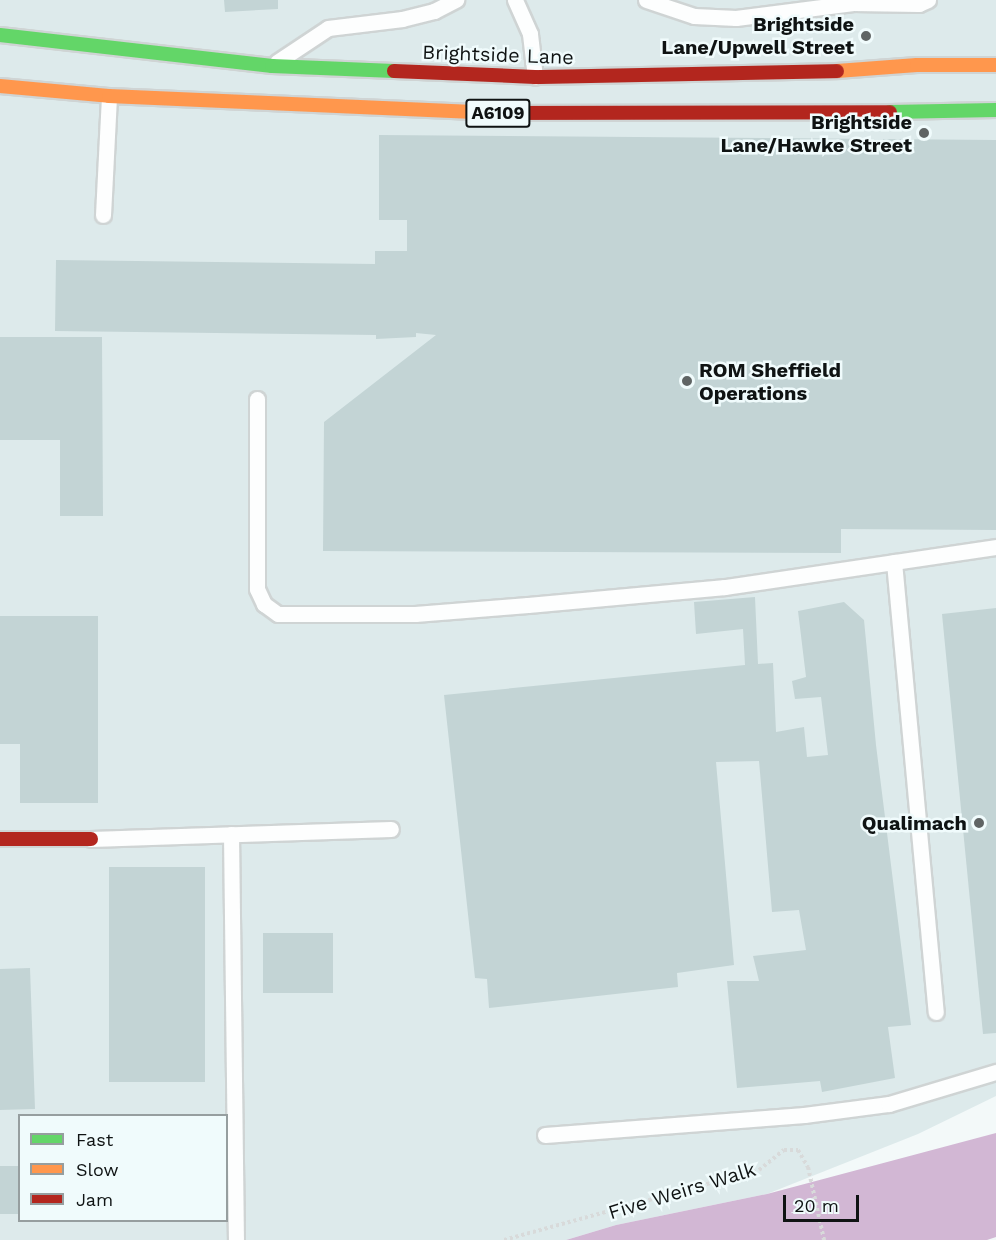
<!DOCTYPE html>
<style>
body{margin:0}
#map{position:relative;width:996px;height:1240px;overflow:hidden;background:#f3f9f9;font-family:"Work Sans",sans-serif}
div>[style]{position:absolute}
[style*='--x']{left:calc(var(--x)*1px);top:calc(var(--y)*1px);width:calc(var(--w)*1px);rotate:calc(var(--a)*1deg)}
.built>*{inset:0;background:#ddeaeb}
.water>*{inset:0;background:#d2b7d4}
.building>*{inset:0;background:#c3d4d5;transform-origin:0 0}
.path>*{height:4px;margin-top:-2px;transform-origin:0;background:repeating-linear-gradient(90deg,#d8dada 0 3px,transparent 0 6px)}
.roads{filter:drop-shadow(2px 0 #cfd4d4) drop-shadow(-2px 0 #cfd4d4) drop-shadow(0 2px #cfd4d4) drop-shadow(0 -2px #cfd4d4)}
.lane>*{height:15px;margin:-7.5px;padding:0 7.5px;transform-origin:7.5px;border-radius:7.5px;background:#fdfefe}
.fast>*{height:14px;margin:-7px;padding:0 7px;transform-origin:7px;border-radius:7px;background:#63d668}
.slow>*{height:14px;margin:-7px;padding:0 7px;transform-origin:7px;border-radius:7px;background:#ff974d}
.jam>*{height:14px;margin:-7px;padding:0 7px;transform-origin:7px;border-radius:7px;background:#b3261e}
.dots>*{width:16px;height:16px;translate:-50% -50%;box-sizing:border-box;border:3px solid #f0fbfc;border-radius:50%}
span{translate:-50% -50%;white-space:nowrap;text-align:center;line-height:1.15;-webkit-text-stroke:5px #f0fbfc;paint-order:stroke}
.shield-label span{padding:2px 4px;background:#f0fbfc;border:2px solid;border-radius:4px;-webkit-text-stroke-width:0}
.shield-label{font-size:18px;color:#0f1313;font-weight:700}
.poi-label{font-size:20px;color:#0f1313;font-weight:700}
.right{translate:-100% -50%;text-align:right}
.left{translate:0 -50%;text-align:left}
.street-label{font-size:20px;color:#0f1313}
.legend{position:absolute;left:18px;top:1114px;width:210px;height:108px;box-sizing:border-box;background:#f0fbfc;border:2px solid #969e9f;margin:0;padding:8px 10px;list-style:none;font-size:18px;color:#0f1313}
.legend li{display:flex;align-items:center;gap:12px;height:30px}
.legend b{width:30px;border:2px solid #969e9f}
.scale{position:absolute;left:783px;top:1195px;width:76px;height:27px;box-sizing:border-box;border:3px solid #0f1313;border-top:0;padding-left:8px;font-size:18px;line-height:21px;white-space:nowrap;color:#0f1313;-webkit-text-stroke:4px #f0fbfc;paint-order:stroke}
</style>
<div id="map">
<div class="built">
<i style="clip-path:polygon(evenodd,0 0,996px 0,996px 1096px,918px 1134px,767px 1194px,616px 1225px,566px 1240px,0 1240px,0 0,20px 1116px,226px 1116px,226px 1220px,20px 1220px,20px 1116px)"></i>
</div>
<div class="water">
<i style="clip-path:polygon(996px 1133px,996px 1237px,987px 1240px,566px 1240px,616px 1225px,767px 1194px)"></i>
</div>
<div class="building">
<i style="clip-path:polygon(224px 0,278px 0,278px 9px,225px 12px)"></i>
<i style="clip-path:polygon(379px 135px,996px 140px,996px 530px,841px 529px,841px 553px,323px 551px,324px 422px,436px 335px,416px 333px,416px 337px,376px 339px,376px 335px,55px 331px,56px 260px,375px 264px,375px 251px,407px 251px,407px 220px,379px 220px)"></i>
<i style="clip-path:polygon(0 337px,102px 337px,103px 516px,60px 516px,60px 440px,0 440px)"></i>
<i style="clip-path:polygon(755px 597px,758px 664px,773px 663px,776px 732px,804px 727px,807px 757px,828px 755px,821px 697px,795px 699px,792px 681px,806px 677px,798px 611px,844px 602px,864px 620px,876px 745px,911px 1025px,888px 1027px,895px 1078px,822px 1092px,820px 1081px,737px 1088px,727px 981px,759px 981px,753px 956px,806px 950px,799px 910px,772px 912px,759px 761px,716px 762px,734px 965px,677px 973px,678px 987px,489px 1008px,487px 979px,475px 978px,444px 695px,745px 665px,743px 629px,696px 634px,694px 602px)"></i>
<i style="clip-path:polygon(996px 608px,996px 1033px,983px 1034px,942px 614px)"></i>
<i style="clip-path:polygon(0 616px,98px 616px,98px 803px,20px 803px,20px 744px,0 744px)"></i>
<i style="left:109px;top:867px;width:96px;height:215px"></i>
<i style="left:263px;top:933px;width:70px;height:60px"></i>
<i style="clip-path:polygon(30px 968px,35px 1109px,0 1110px,0 969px)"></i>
<i style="left:0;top:1166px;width:19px;height:48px"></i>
</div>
<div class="path">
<i style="--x:504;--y:1240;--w:264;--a:-15.4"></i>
<i style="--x:759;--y:1170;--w:32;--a:-39"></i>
<i style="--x:784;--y:1150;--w:14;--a:0"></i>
<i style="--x:798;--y:1150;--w:20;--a:60"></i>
<i style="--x:808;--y:1167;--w:75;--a:77.6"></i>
</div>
<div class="roads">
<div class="lane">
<i style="--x:515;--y:0;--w:37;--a:66"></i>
<i style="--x:530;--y:34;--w:43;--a:83.4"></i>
<i style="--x:646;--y:0;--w:51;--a:18.4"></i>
<i style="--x:694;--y:16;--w:42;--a:2.7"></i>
<i style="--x:736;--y:18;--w:118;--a:-7.3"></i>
<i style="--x:853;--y:3;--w:66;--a:0.9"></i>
<i style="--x:919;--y:4;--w:10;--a:-24"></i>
<i style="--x:277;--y:62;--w:61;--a:-33.7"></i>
<i style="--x:328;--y:28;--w:75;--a:-6.9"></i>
<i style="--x:402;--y:19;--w:33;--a:-14"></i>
<i style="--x:434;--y:11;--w:25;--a:-27"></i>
<i style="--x:103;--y:215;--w:119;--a:-87.1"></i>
<i style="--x:257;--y:399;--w:190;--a:90"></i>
<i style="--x:257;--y:589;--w:17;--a:65"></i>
<i style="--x:264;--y:604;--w:17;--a:36"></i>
<i style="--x:278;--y:614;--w:137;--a:0"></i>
<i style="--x:415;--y:614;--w:113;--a:-4.6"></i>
<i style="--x:528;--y:605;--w:198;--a:-5.2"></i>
<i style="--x:725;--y:587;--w:274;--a:-8.4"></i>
<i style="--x:894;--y:562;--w:452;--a:84.7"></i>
<i style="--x:231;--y:834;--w:406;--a:89.3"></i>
<i style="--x:91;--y:839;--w:300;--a:-1.9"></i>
<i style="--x:545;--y:1135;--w:260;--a:-4.4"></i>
<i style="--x:804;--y:1115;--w:86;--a:-7.4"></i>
<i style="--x:889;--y:1104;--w:112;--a:-16.7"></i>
</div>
<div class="fast">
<i style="--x:0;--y:35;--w:274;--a:6.5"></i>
<i style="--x:272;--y:66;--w:122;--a:2.3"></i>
<i style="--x:890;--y:112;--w:106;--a:-1.1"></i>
</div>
<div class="slow">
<i style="--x:837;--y:71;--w:80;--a:-4.3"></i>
<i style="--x:917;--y:65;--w:79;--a:0"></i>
<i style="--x:0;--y:86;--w:109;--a:5.2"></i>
<i style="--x:109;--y:96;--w:388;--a:2.5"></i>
</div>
<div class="jam">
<i style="--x:394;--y:71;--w:141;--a:2.4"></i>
<i style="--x:535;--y:77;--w:302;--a:-1.1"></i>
<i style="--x:497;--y:113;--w:393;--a:-0.1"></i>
<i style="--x:0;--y:839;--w:91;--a:0"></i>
</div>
</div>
<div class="dots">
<i style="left:866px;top:36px;background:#5f6464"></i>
<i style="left:924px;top:133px;background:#5f6464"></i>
<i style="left:687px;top:381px;background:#5f6464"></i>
<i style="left:979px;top:823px;background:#5f6464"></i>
</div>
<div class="shield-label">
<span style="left:498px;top:113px">A6109</span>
</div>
<div class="poi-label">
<span class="right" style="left:854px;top:36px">Brightside<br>Lane/Upwell Street</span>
<span class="right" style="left:912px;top:134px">Brightside<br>Lane/Hawke Street</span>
<span class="left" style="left:699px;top:382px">ROM Sheffield<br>Operations</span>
<span class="right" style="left:967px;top:823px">Qualimach</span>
</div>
<div class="street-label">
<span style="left:498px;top:55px;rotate:2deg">Brightside Lane</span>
<span style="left:682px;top:1191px;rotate:-17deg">Five Weirs Walk</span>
</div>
<ul class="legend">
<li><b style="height:8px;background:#63d668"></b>Fast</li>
<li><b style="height:8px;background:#ff974d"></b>Slow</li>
<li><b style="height:8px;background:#b3261e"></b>Jam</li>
</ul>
<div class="scale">20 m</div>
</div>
